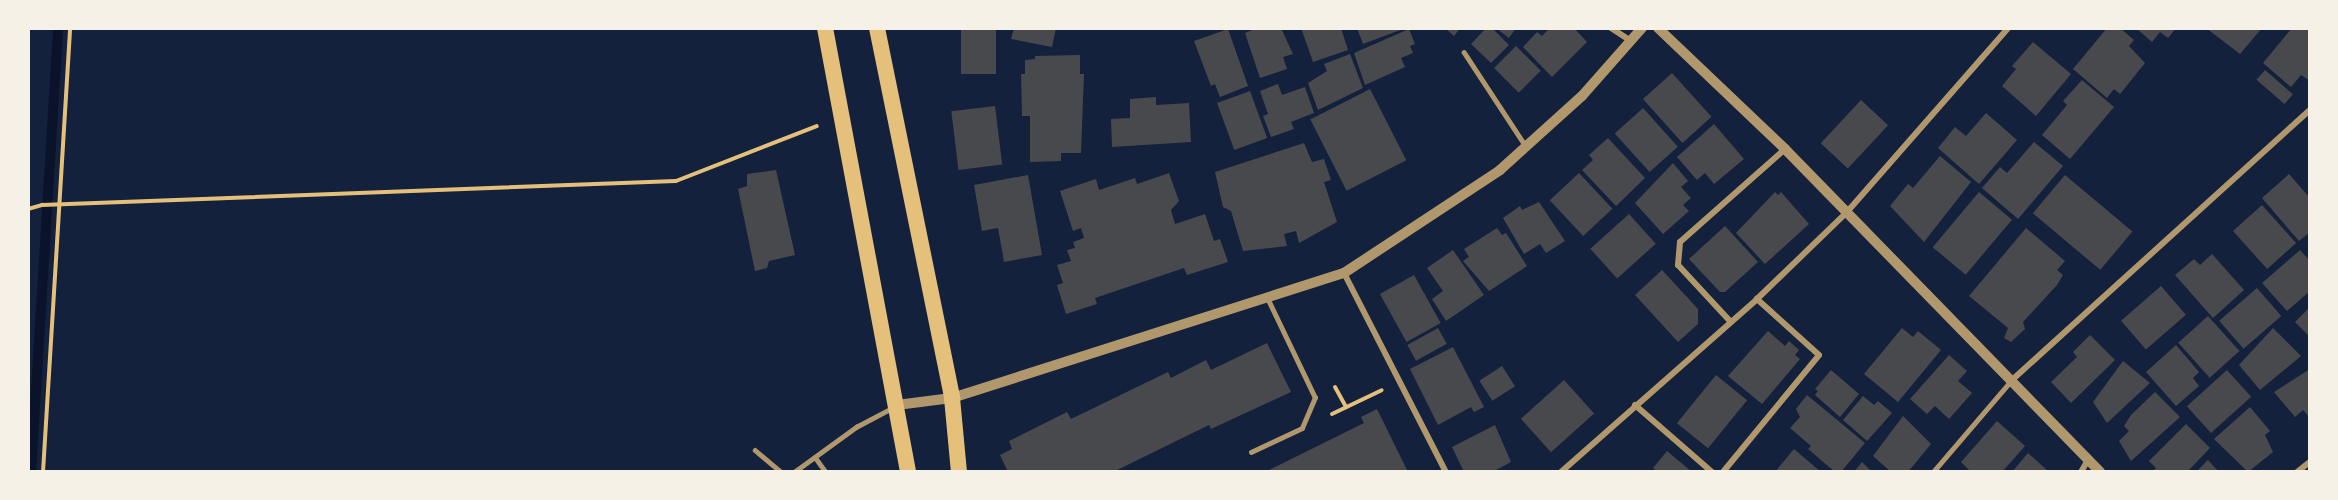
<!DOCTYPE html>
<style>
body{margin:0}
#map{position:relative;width:2338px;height:500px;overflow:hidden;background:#14213d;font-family:"Noto Sans",sans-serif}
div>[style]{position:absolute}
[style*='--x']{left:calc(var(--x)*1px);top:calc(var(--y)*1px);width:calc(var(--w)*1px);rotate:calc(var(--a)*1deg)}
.stream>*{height:10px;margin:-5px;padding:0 5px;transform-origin:5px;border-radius:5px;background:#0b132b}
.building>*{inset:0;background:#48494c;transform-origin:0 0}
.path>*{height:4px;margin:-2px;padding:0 2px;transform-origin:2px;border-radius:2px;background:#e5c07b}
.service>*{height:4.5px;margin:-2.25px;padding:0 2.25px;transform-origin:2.25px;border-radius:2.25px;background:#b1986c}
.minor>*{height:6px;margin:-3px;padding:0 3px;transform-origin:3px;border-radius:3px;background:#b1986c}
.tertiary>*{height:10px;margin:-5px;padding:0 5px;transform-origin:5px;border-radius:5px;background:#b1986c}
.trunk>*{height:16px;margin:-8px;padding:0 8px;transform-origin:8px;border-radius:8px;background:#e5c07b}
span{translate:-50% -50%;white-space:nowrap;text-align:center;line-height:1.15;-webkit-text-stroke:4.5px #f6f1e7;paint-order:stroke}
.frame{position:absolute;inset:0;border:30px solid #f6f1e7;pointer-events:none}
</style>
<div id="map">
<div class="stream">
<i style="--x:31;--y:472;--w:445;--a:-86.5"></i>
</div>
<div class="building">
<i style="left:961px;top:28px;width:35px;height:46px"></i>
<i style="clip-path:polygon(1014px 28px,1056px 28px,1052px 47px,1011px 39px)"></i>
<i style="clip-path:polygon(1257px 28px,1281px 28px,1293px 54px,1283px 57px,1287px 69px,1260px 78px,1245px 33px)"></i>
<i style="clip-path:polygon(1301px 28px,1341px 28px,1348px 50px,1313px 62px)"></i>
<i style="clip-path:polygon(1357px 28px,1403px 28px,1403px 29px,1363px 44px)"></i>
<i style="clip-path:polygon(1445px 28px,1460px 28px,1454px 36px)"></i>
<i style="clip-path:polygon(1486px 28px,1492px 28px,1509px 45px,1491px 63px,1471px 44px)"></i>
<i style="clip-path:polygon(1496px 28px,1516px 28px,1509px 38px)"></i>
<i style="clip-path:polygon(1550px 28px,1574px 28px,1587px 42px,1552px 77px,1523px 47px,1537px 32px,1542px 36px)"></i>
<i style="clip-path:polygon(2107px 28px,2120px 28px,2134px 40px,2129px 46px,2145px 63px,2120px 94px,2114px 89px,2107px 98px,2073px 69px)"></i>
<i style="clip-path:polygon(2136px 28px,2176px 28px,2168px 38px,2160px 32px,2152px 42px)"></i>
<i style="clip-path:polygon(2206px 28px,2262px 28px,2240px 54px)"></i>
<i style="clip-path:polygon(2292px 28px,2310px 28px,2310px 81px,2301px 75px,2291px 87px,2263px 63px)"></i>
<i style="clip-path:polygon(1228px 29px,1248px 86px,1220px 97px,1215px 84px,1211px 86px,1194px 41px)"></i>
<i style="clip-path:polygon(1409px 29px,1415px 44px,1410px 46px,1413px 53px,1401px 58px,1405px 67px,1365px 85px,1354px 53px)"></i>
<i style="clip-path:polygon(2033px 42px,2071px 74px,2036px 116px,2002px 86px,2016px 69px,2012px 66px)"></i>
<i style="left:1516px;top:46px;width:35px;height:31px;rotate:45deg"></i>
<i style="clip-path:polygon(1350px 54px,1363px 88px,1318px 110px,1308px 83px,1327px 71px,1324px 64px)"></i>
<i style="clip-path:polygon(1080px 55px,1080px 74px,1084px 74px,1081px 153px,1061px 153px,1061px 161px,1030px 162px,1030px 116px,1022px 116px,1021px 74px,1025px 74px,1025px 60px,1035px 59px,1035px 56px)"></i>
<i style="left:2265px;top:70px;width:37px;height:13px;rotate:41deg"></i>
<i style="left:1672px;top:73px;width:59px;height:39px;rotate:48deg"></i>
<i style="clip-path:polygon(2082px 80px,2114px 107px,2070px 159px,2042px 135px,2067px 105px,2063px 101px)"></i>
<i style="clip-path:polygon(1278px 84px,1282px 95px,1305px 87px,1314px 113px,1291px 122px,1294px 129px,1271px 137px,1263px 116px,1268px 114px,1260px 91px)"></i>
<i style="left:1370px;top:89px;width:80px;height:67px;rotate:63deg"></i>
<i style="left:1250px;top:91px;width:50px;height:35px;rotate:70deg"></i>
<i style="clip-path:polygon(1156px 97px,1156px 105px,1189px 103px,1191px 142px,1112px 147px,1111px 119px,1130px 118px,1130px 99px)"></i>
<i style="left:1861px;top:100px;width:37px;height:59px;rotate:43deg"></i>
<i style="left:995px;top:106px;width:59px;height:44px;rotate:83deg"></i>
<i style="left:1643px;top:108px;width:52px;height:38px;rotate:48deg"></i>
<i style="clip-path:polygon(1986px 113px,2017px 140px,1979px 184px,1938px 148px,1955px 127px,1966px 136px)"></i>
<i style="clip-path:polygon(1714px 124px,1744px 159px,1714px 184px,1705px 173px,1697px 180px,1677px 157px)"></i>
<i style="clip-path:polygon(1608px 138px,1645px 178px,1616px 206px,1582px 170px,1593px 160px,1589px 155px)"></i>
<i style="clip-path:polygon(2034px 142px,2063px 166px,2018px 219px,1982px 188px,2000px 167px,2007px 173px)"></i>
<i style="clip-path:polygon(1304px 143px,1312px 162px,1324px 159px,1331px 180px,1324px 182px,1337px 222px,1299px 243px,1296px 231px,1284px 234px,1287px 246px,1243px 251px,1231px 211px,1223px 207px,1215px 172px)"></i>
<i style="clip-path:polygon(1940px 156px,1971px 182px,1924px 242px,1890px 206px,1908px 184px,1913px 188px)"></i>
<i style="clip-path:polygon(1673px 163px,1688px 181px,1681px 187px,1691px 198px,1683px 205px,1689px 211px,1663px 234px,1635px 203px)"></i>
<i style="clip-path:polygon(776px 170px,795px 255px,769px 261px,767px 268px,755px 271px,738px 189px,747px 186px,747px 174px)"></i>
<i style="clip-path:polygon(1169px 173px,1179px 201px,1171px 210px,1175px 224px,1205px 214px,1214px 241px,1220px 239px,1228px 262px,1187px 275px,1184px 268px,1095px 298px,1097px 304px,1066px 314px,1057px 285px,1063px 283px,1057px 265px,1071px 261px,1067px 250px,1075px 248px,1073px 242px,1084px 238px,1081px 228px,1073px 231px,1060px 191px,1096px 179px,1099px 190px,1135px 178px,1137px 184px)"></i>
<i style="left:1579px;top:173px;width:49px;height:40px;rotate:47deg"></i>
<i style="clip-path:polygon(2289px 174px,2310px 198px,2310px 232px,2299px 241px,2262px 198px)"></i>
<i style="clip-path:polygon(1028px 175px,1042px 255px,1004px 262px,998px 228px,982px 231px,974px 185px)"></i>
<i style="left:2065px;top:175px;width:88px;height:50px;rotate:40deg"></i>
<i style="clip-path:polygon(1775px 192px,1778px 195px,1781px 192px,1809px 224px,1765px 264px,1736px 233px)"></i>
<i style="left:1979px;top:192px;width:43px;height:72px;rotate:40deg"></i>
<i style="clip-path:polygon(1539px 202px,1565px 241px,1546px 253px,1540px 244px,1524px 254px,1503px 218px,1520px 206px,1522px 210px)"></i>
<i style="left:2262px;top:205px;width:51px;height:39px;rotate:48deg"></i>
<i style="left:1629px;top:214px;width:40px;height:52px;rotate:48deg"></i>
<i style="clip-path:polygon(1725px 226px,1758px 262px,1725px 292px,1720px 292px,1689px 259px)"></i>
<i style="clip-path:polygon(1497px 228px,1502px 235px,1506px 233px,1527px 266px,1489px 291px,1463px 261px,1469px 257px,1464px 249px)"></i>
<i style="clip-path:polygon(2026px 228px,2065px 261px,2057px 270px,2063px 275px,2057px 285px,2023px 322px,2025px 329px,2011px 342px,2004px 338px,2008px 328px,1969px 296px)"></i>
<i style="clip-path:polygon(1453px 250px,1484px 295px,1446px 321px,1432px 299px,1443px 291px,1427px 268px)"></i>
<i style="clip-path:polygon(2300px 250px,2310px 261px,2310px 291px,2287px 311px,2262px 283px)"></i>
<i style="clip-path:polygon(2212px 254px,2244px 290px,2213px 318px,2175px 275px,2194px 259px,2200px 265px)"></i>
<i style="clip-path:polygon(1662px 270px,1698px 309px,1698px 324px,1678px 342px,1635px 295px)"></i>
<i style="left:1414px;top:275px;width:55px;height:39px;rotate:61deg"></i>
<i style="left:2161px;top:286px;width:38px;height:53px;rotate:49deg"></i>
<i style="left:2257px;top:288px;width:37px;height:50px;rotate:49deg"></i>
<i style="clip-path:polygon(2310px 307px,2310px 337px,2295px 322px)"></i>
<i style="left:2208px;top:316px;width:47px;height:40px;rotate:48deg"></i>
<i style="left:1438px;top:328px;width:18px;height:35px;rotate:61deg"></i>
<i style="clip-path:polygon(1902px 328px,1913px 337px,1918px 331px,1941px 350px,1898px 402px,1864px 374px)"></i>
<i style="clip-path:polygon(2273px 328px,2301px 356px,2260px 390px,2239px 365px)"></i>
<i style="clip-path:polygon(1768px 331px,1785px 346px,1789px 341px,1799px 350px,1795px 355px,1800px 359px,1762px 404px,1728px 376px)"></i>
<i style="clip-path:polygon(2090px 335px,2115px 360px,2071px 403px,2051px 382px,2077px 357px,2073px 352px)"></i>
<i style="clip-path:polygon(1267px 343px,1291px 392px,1211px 429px,1209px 425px,1113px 472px,1008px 472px,1000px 455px,1012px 449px,1009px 441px,1067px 412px,1071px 419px,1168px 372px,1171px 378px,1206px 360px,1211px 370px)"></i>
<i style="clip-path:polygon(2176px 345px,2199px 372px,2193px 378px,2199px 386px,2176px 406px,2146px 372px)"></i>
<i style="clip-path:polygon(1453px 347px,1484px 407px,1474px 412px,1471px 407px,1438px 425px,1410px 369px)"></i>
<i style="clip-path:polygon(1949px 355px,1967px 371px,1958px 381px,1972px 393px,1949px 419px,1935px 406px,1927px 414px,1910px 399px)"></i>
<i style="clip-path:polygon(2123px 361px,2150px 383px,2107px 423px,2093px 402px)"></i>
<i style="left:1502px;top:366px;width:24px;height:27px;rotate:57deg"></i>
<i style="clip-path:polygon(2310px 369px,2310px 418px,2303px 410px,2295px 417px,2274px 392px)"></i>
<i style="clip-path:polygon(1831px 370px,1859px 394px,1840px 417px,1815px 395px,1818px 391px,1815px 389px)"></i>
<i style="left:2227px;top:370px;width:36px;height:54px;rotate:48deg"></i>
<i style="left:1716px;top:375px;width:40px;height:62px;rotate:39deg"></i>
<i style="left:1564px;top:380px;width:45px;height:58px;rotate:48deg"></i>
<i style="clip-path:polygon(2155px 392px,2180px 417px,2131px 461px,2119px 441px,2129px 431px,2124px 426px,2131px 415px)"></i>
<i style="clip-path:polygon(1807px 395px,1865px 443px,1841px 472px,1835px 472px,1808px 449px,1811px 446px,1790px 428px,1800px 417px,1796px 409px)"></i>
<i style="clip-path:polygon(1863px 396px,1874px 405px,1878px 401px,1892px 413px,1867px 441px,1843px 420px)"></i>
<i style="clip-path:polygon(2250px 407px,2270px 431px,2265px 435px,2273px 452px,2248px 472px,2214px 439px)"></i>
<i style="clip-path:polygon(1377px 409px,1408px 472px,1265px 472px,1364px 423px,1361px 417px)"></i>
<i style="clip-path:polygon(1903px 416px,1931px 444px,1908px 472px,1891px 472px,1873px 456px)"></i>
<i style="clip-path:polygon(1997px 421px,2025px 446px,2002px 472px,1971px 472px,1961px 462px)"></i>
<i style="clip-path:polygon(2186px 424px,2210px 448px,2187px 472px,2152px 472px,2156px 468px,2149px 461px)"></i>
<i style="clip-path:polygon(1495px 425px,1511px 462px,1492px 472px,1464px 472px,1452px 447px)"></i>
<i style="clip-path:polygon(1794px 449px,1821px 472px,1775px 472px)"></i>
<i style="clip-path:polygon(1667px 451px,1692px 472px,1658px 472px,1653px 468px)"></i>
<i style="clip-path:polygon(2028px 453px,2049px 472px,2012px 472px)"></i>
<i style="clip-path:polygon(2208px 460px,2219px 472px,2196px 472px)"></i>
<i style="clip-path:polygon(1862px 462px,1872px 472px,1854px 472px)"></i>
</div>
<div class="path">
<i style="--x:28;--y:209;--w:15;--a:-16"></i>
<i style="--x:42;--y:205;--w:634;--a:-2.17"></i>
<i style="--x:676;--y:181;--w:151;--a:-21.3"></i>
<i style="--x:1335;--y:387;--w:23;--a:61"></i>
<i style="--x:1332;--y:414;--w:55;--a:-25.6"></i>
<i style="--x:43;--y:472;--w:445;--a:-86.5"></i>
</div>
<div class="service">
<i style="--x:1464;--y:52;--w:111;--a:56.7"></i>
<i style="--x:755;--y:450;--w:34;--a:40"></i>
<i style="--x:1251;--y:452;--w:56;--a:-25.2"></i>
<i style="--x:1302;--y:428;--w:33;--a:-67"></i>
<i style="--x:1315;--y:398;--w:111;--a:-115.6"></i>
<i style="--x:815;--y:457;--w:19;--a:54"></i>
<i style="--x:794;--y:472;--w:77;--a:-36"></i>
<i style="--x:856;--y:427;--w:41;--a:-27.8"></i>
<i style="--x:1933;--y:472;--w:118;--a:-49.5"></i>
</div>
<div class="minor">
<i style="--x:1611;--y:28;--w:24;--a:33"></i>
<i style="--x:1344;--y:273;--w:224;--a:62.9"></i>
<i style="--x:1729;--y:320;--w:75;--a:-132.8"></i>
<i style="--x:1678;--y:265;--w:23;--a:-85"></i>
<i style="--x:1680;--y:242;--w:140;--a:-41.5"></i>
<i style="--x:2012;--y:380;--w:402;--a:-42.2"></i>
<i style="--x:1635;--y:405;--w:102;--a:41"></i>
<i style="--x:1561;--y:472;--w:261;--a:-41.4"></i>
<i style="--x:1757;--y:299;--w:125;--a:-44"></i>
<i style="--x:1847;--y:212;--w:244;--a:-48.8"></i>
<i style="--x:1723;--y:472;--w:151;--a:-50.6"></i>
<i style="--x:1819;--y:355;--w:84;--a:-137.9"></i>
<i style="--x:2081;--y:472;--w:14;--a:-60"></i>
<i style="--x:2297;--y:472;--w:16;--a:-38"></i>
</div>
<div class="tertiary">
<i style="--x:1658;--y:28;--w:175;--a:43.6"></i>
<i style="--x:1785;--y:149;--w:451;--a:45.7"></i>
<i style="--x:897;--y:405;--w:55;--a:-7.3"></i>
<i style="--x:952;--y:398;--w:411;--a:-17.7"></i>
<i style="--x:1344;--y:273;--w:187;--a:-33.4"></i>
<i style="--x:1500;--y:170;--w:110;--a:-42.1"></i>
<i style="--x:1582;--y:96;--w:91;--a:-48.6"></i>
</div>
<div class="trunk">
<i style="--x:825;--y:28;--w:452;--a:79.4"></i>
<i style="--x:877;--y:28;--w:378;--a:78.5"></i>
<i style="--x:952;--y:398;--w:74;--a:84.6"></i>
</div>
<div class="frame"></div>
</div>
